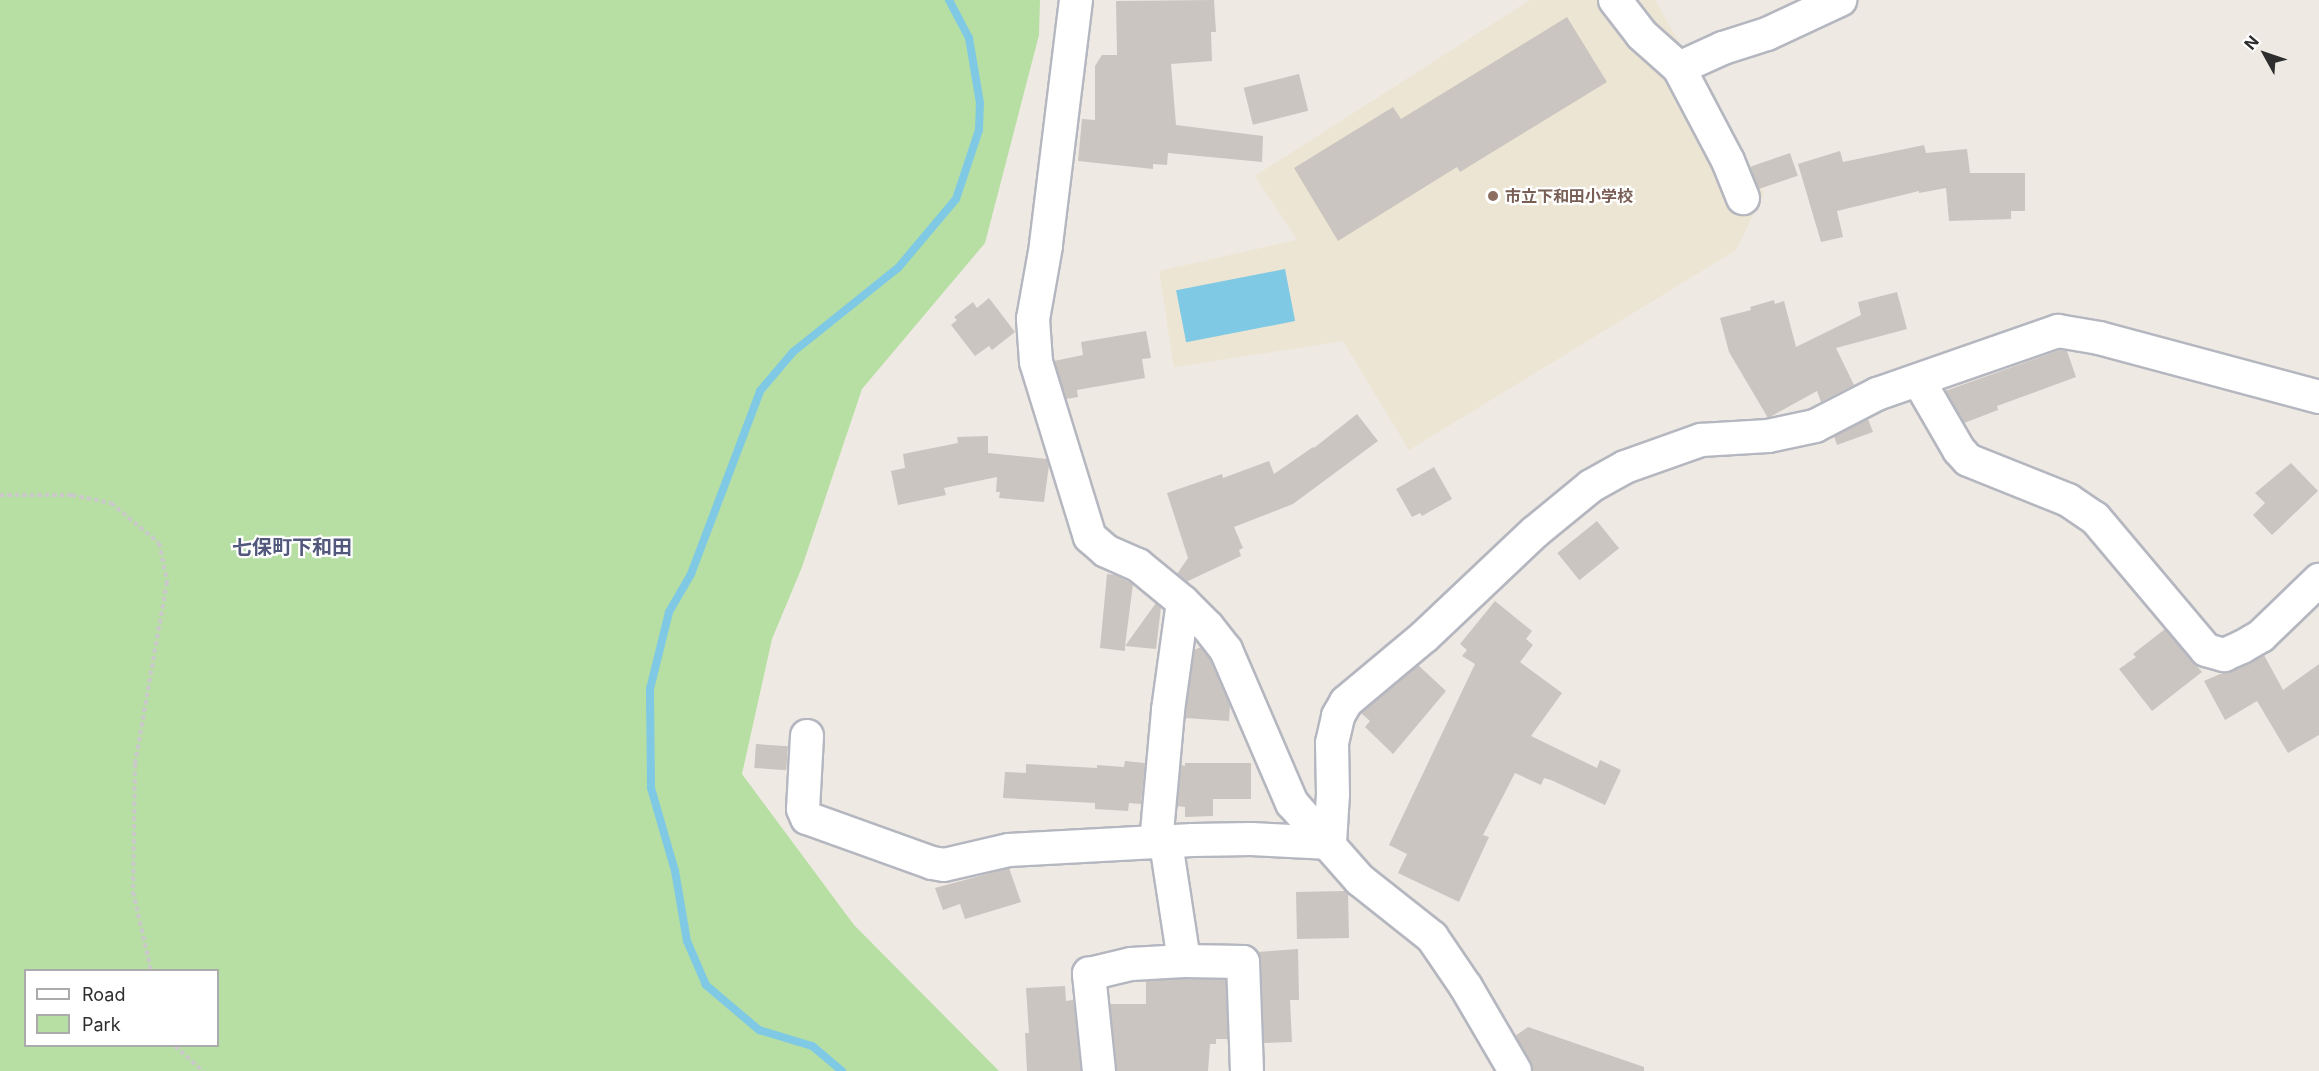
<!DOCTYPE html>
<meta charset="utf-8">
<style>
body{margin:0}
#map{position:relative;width:2319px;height:1071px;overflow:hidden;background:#eee9e2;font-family:Inter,"Noto Sans JP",sans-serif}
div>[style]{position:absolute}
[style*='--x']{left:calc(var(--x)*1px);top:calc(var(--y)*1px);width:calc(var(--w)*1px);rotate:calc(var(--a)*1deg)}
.education>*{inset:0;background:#ede5d3}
.green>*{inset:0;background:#b7dfa4}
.water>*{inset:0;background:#7fc9e5;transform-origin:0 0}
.stream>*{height:8px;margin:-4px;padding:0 4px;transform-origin:4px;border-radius:4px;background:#7fc9e5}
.building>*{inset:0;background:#cac5c1;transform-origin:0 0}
.path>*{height:4px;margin-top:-2px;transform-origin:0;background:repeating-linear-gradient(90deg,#c9c9c9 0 4.5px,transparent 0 7.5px)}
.roads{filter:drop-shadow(2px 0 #b5b7c0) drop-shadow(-2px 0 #b5b7c0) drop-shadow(0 2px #b5b7c0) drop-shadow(0 -2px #b5b7c0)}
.minor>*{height:32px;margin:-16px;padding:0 16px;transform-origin:16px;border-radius:16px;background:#fff}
.dots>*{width:16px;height:16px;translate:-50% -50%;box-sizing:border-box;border:3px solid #fff;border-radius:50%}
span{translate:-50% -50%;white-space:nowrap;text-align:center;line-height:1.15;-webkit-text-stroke:4.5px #fff;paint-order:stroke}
.education-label{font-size:16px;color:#785e54;font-weight:700}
.left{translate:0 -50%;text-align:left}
.quarter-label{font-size:20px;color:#51587b;font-weight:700}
.legend{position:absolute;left:24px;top:969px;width:195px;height:78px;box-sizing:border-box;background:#fff;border:2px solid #ababab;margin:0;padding:8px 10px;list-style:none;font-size:18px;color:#2e2e2e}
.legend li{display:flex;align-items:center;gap:12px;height:30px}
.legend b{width:30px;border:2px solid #ababab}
.north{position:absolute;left:2235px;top:24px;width:60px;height:60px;-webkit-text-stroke:4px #fff;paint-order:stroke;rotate:310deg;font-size:16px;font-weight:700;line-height:24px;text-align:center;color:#2e2e2e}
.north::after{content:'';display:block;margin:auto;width:21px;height:27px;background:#2e2e2e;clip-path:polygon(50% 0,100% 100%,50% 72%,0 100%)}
</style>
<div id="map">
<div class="education">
<i style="clip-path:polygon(1530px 0,1655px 0,1764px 193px,1736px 250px,1409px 450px,1343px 341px,1174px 367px,1159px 271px,1297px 240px,1255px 176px)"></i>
</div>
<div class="green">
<i style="clip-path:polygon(evenodd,0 0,1040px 0,1039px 35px,985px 243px,862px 389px,802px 567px,772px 639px,742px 774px,854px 925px,999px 1071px,0 1071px,0 0,26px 970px,218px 970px,218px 1046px,26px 1046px,26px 970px)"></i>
</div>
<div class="water">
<i style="left:1285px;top:269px;width:53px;height:111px;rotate:79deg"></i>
</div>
<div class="stream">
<i style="--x:842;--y:1071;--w:39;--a:-140"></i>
<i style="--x:812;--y:1046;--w:55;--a:-163.2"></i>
<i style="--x:759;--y:1030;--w:70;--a:-139.7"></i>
<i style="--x:706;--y:985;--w:48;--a:-113.4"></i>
<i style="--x:687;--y:941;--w:71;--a:-99.7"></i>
<i style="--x:675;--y:871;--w:86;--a:-106.1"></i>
<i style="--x:651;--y:788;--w:99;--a:-90.6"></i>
<i style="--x:650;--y:689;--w:79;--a:-76.1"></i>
<i style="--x:669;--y:612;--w:44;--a:-59.9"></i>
<i style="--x:691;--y:574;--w:196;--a:-69.3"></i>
<i style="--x:760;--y:391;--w:51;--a:-49.8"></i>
<i style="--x:793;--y:352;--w:134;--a:-38.7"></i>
<i style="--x:898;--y:268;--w:90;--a:-50"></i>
<i style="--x:956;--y:199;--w:73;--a:-71.6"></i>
<i style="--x:979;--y:130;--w:27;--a:-88"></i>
<i style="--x:980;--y:103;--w:66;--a:-99.6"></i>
<i style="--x:969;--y:38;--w:43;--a:-117.8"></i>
</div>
<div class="building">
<i style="clip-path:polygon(1214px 0,1216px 32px,1211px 32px,1212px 61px,1171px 64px,1176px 125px,1263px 136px,1262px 162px,1168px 153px,1167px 165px,1153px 164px,1153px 169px,1078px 161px,1082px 119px,1095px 120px,1095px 66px,1102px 55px,1117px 55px,1116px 1px)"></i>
<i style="clip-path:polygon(1567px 17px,1607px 82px,1460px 172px,1457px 167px,1338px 241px,1294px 168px,1393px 107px,1401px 119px)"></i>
<i style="left:1299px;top:74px;width:38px;height:57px;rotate:76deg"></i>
<i style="clip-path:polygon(1924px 145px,1926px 153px,1967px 149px,1970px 173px,2025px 173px,2025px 211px,2011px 211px,2011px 219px,1949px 221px,1946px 188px,1919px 193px,1919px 191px,1837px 211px,1843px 237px,1821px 242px,1798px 164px,1840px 151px,1843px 162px)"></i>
<i style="left:1790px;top:153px;width:24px;height:42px;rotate:71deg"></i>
<i style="clip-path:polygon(1897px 292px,1907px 329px,1836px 348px,1854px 385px,1821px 402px,1817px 391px,1768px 418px,1729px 352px,1720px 318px,1751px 310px,1750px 307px,1774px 300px,1775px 304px,1784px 301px,1796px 347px,1861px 315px,1858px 302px)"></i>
<i style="clip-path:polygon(989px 298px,1015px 332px,992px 350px,989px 346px,975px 356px,951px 325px,957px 320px,954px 317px,973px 302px,977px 308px)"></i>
<i style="clip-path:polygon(1146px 331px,1151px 358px,1142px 359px,1145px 378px,1077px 390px,1078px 397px,1066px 399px,1054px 361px,1083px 355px,1081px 342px)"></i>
<i style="clip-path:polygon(2060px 350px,2067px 351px,2076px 377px,1997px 406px,1998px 410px,1964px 423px,1945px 391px)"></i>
<i style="clip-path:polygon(1357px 414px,1378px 441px,1293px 504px,1234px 527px,1243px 548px,1239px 550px,1241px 556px,1186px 582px,1177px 574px,1188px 558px,1167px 493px,1222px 474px,1223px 478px,1269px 461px,1274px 474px,1313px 447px,1314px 448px)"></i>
<i style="clip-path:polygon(1868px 419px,1873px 432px,1837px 445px,1834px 436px)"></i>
<i style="clip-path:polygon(988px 436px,988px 453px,1047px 459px,1049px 465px,1044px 502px,999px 498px,1000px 492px,996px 492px,997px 477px,944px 488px,946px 495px,898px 505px,891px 471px,905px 468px,903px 454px,958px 443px,957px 437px)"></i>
<i style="clip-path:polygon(2291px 463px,2318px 491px,2272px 535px,2253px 515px,2265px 503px,2255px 493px)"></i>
<i style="clip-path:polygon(1434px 467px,1452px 499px,1422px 516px,1420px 513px,1412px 517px,1396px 489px)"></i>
<i style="left:1597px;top:521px;width:35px;height:51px;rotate:51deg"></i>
<i style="clip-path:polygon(1107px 574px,1115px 575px,1133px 584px,1125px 646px,1156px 603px,1161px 607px,1156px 649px,1125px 646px,1125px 651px,1100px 648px)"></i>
<i style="clip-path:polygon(1495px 601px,1532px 631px,1526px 639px,1533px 645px,1520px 662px,1562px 693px,1531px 736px,1597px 768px,1600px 760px,1621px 770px,1605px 805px,1551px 780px,1544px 778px,1541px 785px,1515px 773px,1483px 835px,1489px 837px,1459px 902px,1398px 873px,1407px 854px,1389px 845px,1475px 664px,1462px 656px,1467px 650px,1460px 644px)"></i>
<i style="clip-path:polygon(2165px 629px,2202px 672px,2152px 711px,2119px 669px,2136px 657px,2133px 654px)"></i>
<i style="clip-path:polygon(1201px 647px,1210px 659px,1230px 705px,1229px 721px,1185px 718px,1194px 650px)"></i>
<i style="clip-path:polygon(2264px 655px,2283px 690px,2319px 664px,2319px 735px,2288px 753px,2257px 701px,2225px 720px,2204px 681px)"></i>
<i style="clip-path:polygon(1418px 665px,1446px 691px,1393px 754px,1365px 727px,1370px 721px,1361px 713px)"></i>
<i style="left:756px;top:744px;width:32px;height:24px;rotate:4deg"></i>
<i style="clip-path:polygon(1125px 761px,1145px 763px,1141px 804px,1129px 803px,1128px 811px,1095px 809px,1095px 803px,1003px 798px,1005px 772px,1026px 773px,1026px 764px,1097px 768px,1097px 765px,1124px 767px)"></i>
<i style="clip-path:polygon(1185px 763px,1251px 763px,1251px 799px,1213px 799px,1213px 816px,1185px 817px,1185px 807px,1177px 806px,1181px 765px,1185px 766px)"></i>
<i style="clip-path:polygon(1009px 868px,1021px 902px,965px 919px,960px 904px,943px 910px,935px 888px)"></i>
<i style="clip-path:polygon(1345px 891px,1348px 893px,1349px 938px,1297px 939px,1296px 892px)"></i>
<i style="clip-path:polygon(1298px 949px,1299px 1000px,1290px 1000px,1292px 1042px,1264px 1043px,1261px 961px,1257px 952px)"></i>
<i style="clip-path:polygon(1184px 979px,1226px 980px,1228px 1039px,1216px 1039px,1216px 1044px,1210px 1044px,1208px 1071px,1117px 1071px,1110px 1004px,1146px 1004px,1146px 981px)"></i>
<i style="clip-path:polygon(1065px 986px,1066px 1001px,1073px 1000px,1074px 1005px,1081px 1071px,1027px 1071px,1025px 1033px,1029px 1033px,1026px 988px)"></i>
<i style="clip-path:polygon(1528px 1027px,1644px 1067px,1644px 1071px,1533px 1071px,1515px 1036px)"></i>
</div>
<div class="path">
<i style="--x:0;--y:495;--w:72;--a:0"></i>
<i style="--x:72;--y:495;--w:40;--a:12"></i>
<i style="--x:111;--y:503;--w:62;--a:39.8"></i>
<i style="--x:159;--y:543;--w:40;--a:78"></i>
<i style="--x:167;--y:582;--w:185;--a:100"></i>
<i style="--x:135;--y:764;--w:128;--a:90.9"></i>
<i style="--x:133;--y:892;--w:80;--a:77"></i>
<i style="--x:175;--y:1046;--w:38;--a:42"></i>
</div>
<div class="roads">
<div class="minor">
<i style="--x:1076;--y:0;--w:248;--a:97"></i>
<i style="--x:1046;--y:246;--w:74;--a:100.1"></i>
<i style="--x:1033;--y:319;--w:43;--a:86"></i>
<i style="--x:1036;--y:362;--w:183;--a:72.9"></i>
<i style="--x:1090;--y:537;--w:21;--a:41"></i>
<i style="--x:1106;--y:551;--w:35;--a:24"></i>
<i style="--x:1138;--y:565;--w:58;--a:39.4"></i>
<i style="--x:1183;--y:602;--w:35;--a:45"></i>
<i style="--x:1208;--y:627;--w:29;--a:52"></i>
<i style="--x:1226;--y:650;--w:167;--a:66.7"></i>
<i style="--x:1292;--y:803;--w:103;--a:48.6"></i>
<i style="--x:1360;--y:880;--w:92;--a:38.4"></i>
<i style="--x:1432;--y:937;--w:60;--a:55.8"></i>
<i style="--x:1466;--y:987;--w:97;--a:59.7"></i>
<i style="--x:1615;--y:0;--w:44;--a:52.4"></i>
<i style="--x:1642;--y:35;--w:50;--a:41.7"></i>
<i style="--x:1679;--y:68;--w:105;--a:62.2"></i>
<i style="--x:1728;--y:161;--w:40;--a:68"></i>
<i style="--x:1679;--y:68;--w:48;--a:-24.4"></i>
<i style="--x:1723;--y:48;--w:46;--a:-17.7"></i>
<i style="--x:1767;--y:34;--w:81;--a:-25"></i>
<i style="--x:1919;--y:381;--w:80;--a:59.9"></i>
<i style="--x:1959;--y:450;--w:13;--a:48"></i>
<i style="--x:1968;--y:460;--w:108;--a:21.8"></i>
<i style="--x:2068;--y:500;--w:32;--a:34"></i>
<i style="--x:2095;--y:518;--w:172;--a:49.9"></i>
<i style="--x:2206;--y:650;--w:19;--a:16"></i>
<i style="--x:2224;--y:655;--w:20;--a:-24"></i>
<i style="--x:2242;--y:647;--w:22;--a:-30"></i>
<i style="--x:2261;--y:636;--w:81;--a:-44"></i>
<i style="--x:807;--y:736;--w:73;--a:93.1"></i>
<i style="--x:803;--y:809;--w:10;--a:66"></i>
<i style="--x:807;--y:818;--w:133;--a:19.8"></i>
<i style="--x:932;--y:863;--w:12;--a:9"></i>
<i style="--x:944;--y:865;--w:67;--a:-13"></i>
<i style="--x:1009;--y:850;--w:184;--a:-3.1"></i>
<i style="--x:1193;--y:840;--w:58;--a:-1"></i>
<i style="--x:1251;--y:839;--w:79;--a:2.9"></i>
<i style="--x:1156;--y:843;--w:134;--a:-84.8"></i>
<i style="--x:1168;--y:710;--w:109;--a:-82.1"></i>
<i style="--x:1166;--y:843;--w:119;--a:81.3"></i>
<i style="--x:1330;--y:843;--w:49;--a:-86.5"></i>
<i style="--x:1333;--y:794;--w:51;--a:-91.1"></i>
<i style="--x:1332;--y:743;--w:28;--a:-77"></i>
<i style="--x:1338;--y:716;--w:16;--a:-60"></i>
<i style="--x:1346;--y:702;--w:103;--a:-39.9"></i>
<i style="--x:1425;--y:636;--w:151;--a:-43.4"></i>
<i style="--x:1535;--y:532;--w:72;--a:-39.4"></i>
<i style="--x:1591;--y:486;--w:39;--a:-29"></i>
<i style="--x:1625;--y:467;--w:81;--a:-19.6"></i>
<i style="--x:1701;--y:440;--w:67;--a:-3.4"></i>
<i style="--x:1768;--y:436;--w:48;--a:-12"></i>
<i style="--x:1815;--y:426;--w:70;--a:-27.3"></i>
<i style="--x:1877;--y:394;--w:192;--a:-19.2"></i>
<i style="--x:2058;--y:331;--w:42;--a:9.7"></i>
<i style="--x:2099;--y:338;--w:228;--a:15"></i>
<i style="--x:1099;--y:1071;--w:98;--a:-95.9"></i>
<i style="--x:1089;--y:974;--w:43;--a:-13.4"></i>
<i style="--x:1131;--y:964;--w:53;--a:-3.2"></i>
<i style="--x:1184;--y:961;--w:59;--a:1"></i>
<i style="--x:1243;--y:962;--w:109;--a:87.9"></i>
</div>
</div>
<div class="dots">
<i style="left:1493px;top:196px;background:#8d6e63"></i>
</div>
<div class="education-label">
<span class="left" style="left:1505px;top:196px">市立下和田小学校</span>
</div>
<div class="quarter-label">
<span style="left:292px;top:547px">七保町下和田</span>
</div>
<ul class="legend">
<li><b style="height:8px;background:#fff"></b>Road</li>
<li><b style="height:16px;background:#b7dfa4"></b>Park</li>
</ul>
<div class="north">N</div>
</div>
